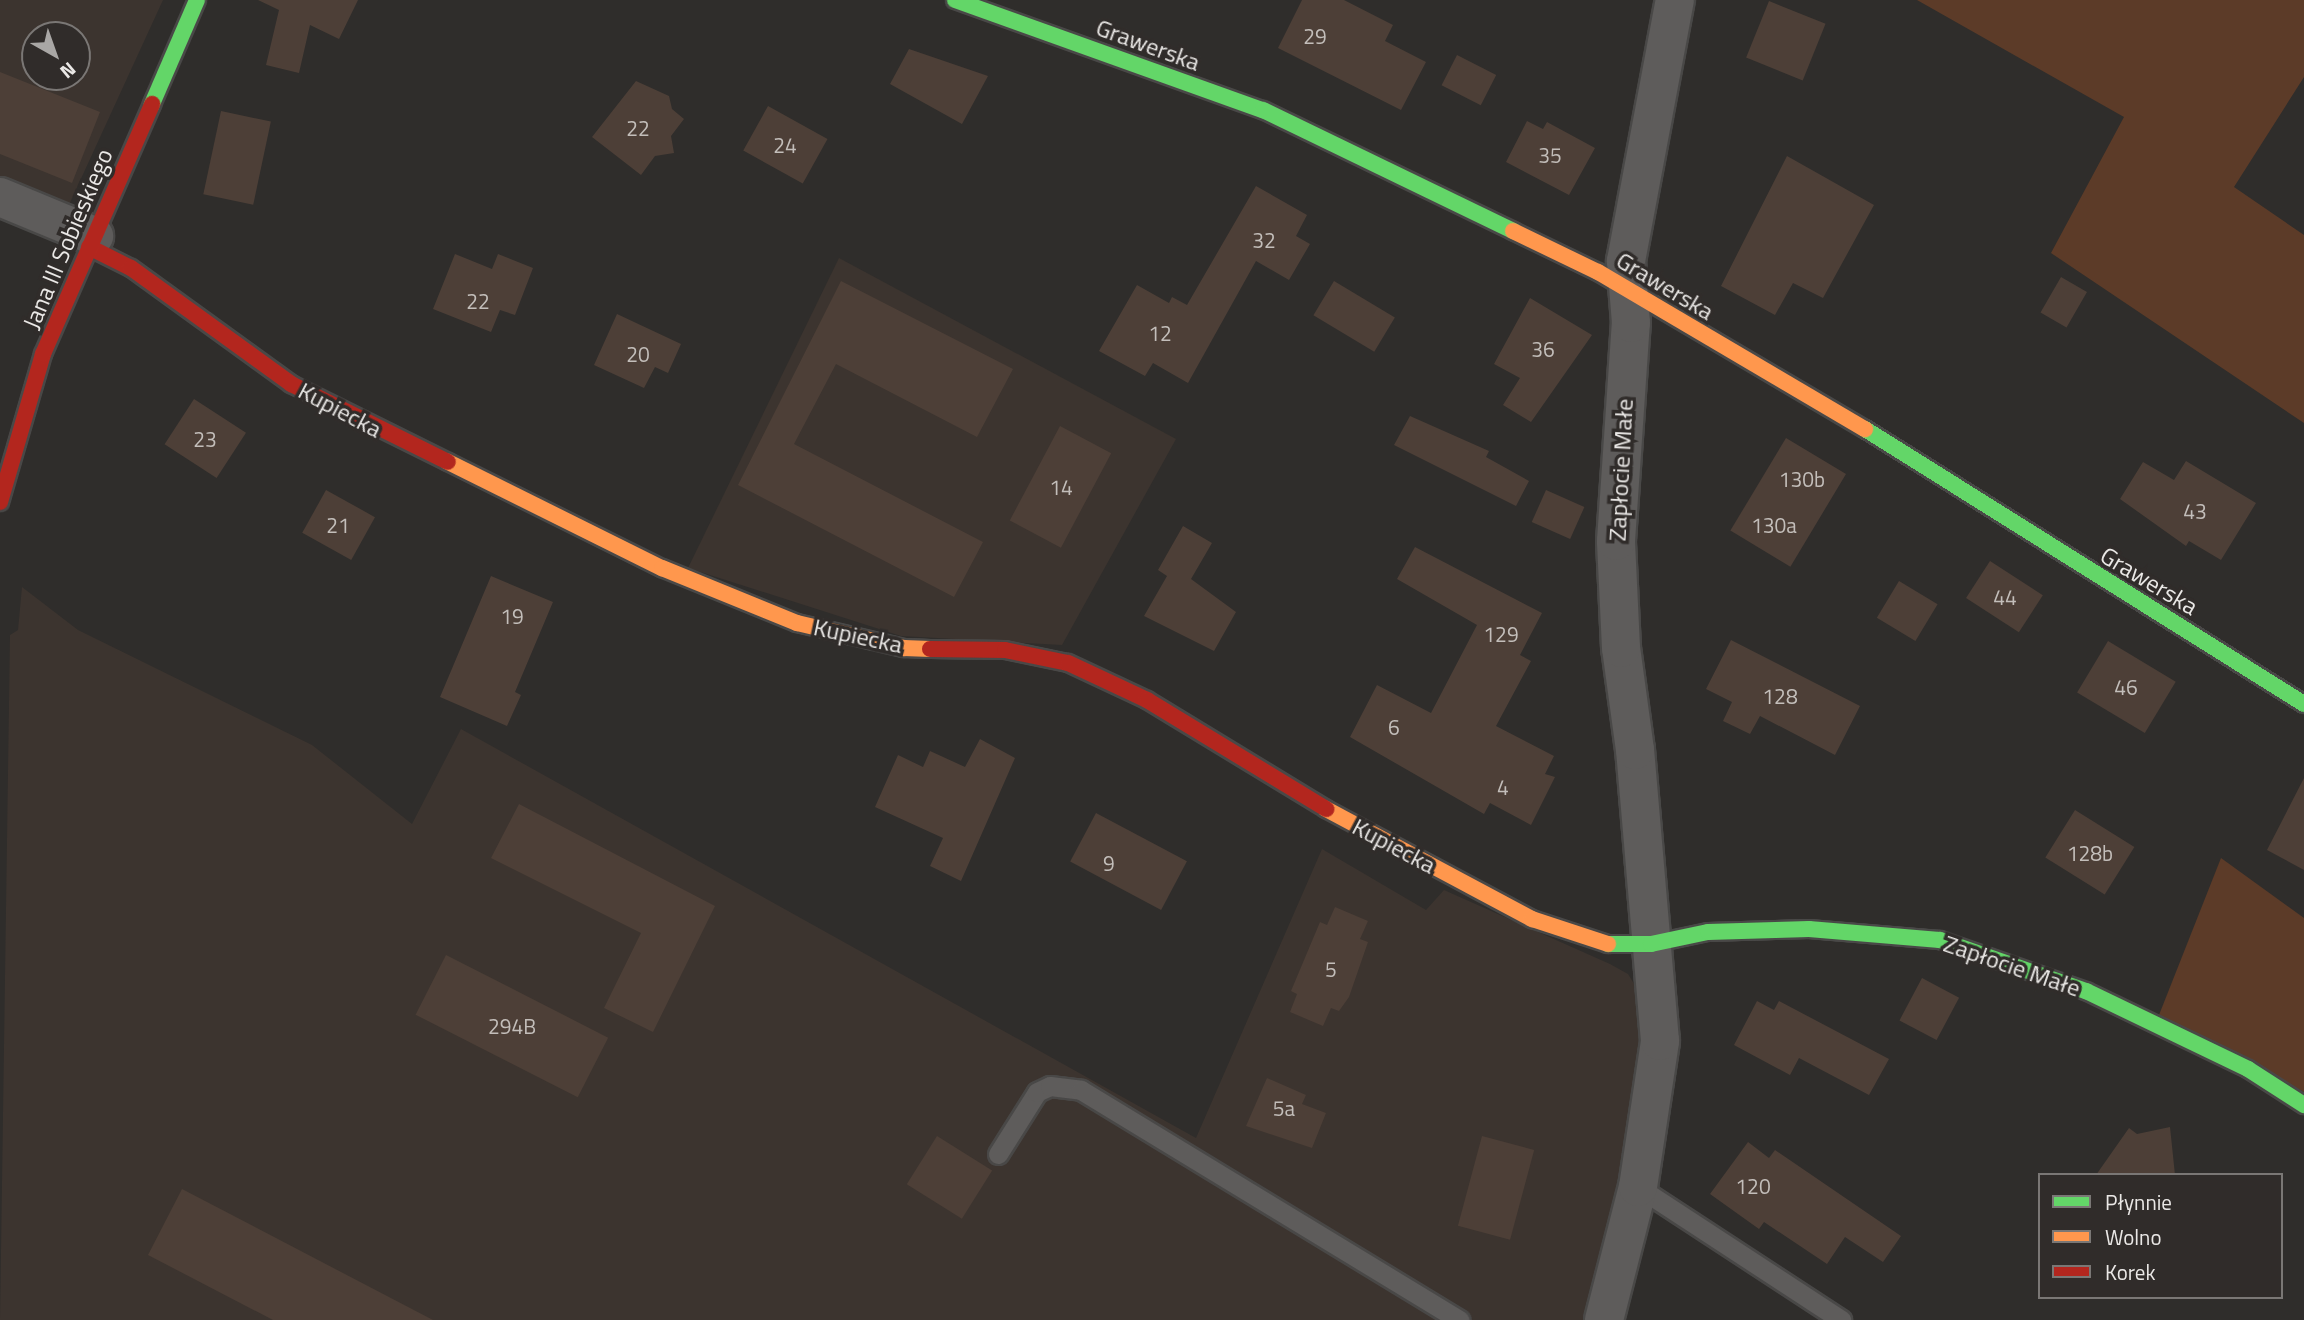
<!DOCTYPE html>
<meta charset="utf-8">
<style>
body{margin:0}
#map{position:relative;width:2304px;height:1320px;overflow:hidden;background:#2f2d2b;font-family:"Titillium Web",sans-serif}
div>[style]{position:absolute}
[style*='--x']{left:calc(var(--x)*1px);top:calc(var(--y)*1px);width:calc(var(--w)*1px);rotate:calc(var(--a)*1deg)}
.built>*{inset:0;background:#3c342f}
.green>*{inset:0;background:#5c3b28}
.building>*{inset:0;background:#4d3f37;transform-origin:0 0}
.roads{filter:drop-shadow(2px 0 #494847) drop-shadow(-2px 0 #494847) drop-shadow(0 2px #494847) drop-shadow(0 -2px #494847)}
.lane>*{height:19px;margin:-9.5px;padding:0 9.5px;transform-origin:9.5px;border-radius:9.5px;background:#5e5c5b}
.street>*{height:38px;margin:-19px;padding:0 19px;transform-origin:19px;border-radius:19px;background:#5e5c5b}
.fast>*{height:16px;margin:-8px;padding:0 8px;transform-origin:8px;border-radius:8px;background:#63d668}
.slow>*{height:16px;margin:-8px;padding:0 8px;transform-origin:8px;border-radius:8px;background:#ff974d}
.jam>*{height:16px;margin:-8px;padding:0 8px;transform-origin:8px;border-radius:8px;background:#b3261e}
span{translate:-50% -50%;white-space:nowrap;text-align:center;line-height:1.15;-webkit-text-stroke:7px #302c2a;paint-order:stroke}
.number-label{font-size:21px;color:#c3beba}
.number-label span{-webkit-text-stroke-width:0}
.street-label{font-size:24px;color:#eae8e6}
.legend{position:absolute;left:2038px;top:1173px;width:245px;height:126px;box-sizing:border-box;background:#302c2a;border:2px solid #7a7775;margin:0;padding:9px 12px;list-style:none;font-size:21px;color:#eae8e6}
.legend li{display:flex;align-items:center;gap:14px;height:35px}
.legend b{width:35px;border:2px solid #7a7775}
.north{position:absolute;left:21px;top:21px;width:70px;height:70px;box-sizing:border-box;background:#302c2a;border:2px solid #7a7775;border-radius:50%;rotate:140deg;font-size:19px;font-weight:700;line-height:28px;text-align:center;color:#eae8e6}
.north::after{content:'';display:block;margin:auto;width:24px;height:32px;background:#a9a7a5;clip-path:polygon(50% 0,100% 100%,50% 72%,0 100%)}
</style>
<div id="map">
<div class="built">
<i style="clip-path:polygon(evenodd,0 0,163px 0,68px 207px,0 184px,0 0,35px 35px,77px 35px,77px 77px,35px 77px,35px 35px)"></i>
<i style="clip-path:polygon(839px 258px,1176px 439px,1062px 645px,901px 636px,688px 568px)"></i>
<i style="clip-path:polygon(22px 587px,78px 630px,312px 745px,412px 824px,461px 729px,1196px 1138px,1322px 849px,1426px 910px,1444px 890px,1610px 964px,1628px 974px,1649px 1008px,1624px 1191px,1589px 1320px,0 1320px,10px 635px,18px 630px)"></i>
</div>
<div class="green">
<i style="clip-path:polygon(1917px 0,2304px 0,2304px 77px,2234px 187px,2304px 235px,2304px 423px,2051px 253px,2124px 117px)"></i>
<i style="clip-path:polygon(2221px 858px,2304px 918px,2304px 1092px,2159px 1015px)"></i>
</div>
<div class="building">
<i style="clip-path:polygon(258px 0,358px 0,339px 39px,310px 25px,299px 73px,266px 65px,279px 10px)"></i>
<i style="clip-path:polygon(1302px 0,1344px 0,1393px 25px,1385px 41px,1426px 62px,1401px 110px,1278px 48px)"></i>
<i style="left:1769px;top:1px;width:61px;height:61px;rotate:22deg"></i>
<i style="clip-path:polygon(909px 49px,988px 76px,962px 124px,890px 84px)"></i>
<i style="left:1457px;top:55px;width:44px;height:34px;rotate:27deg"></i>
<i style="clip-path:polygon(0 72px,100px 112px,72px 183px,0 154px)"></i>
<i style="clip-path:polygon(636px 81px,669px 96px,672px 109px,684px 119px,671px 136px,674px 153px,655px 156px,641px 175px,592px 137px)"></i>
<i style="left:768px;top:106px;width:68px;height:51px;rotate:29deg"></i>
<i style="left:221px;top:111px;width:51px;height:85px;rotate:12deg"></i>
<i style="clip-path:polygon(1527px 121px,1543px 129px,1547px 122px,1595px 148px,1569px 195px,1506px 162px)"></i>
<i style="clip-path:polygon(1787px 156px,1874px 205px,1823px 298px,1793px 283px,1775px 315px,1721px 286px)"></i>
<i style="clip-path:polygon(1256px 186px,1307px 215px,1296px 236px,1310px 244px,1289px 280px,1256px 261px,1188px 383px,1153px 363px,1145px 376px,1099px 351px,1137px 285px,1169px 303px,1172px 297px,1187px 305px)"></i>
<i style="clip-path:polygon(455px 254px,492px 269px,498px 254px,533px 268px,515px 315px,500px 310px,491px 332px,433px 309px)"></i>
<i style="left:2061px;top:277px;width:30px;height:41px;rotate:30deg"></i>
<i style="clip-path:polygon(841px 281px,1013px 369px,977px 437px,836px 364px,794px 444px,983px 542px,954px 597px,738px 485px)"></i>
<i style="left:1334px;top:281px;width:71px;height:40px;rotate:31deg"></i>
<i style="clip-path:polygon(1530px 298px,1592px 335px,1531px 422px,1503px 405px,1520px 378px,1494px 364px)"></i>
<i style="clip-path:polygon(617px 314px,681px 344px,668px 373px,655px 367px,644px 388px,594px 365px)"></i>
<i style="left:194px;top:399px;width:62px;height:54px;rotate:33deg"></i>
<i style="clip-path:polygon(1410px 416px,1489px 451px,1486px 457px,1529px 481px,1516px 506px,1394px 445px)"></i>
<i style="left:1060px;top:426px;width:58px;height:107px;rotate:28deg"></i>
<i style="left:1786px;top:438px;width:70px;height:108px;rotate:31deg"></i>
<i style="clip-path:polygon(2186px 461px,2256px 503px,2221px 560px,2189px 541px,2186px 546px,2120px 499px,2143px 462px,2174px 480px)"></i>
<i style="left:326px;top:490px;width:56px;height:49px;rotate:29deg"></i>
<i style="left:1546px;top:490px;width:42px;height:35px;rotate:24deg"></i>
<i style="clip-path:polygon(1183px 526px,1212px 543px,1191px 579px,1236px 612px,1214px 651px,1144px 616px,1167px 576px,1158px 570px)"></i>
<i style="clip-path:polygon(1415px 547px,1542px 613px,1520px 655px,1531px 661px,1496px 726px,1554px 756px,1545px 774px,1555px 777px,1531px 825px,1490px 803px,1484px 814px,1350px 737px,1377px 685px,1431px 713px,1477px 625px,1397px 579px)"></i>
<i style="left:1990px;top:561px;width:63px;height:44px;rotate:33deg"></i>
<i style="clip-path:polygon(491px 576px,553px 602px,515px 692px,521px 695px,507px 726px,440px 697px)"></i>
<i style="left:1899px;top:581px;width:45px;height:43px;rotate:31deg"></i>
<i style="clip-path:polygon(1731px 640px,1860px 706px,1835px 755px,1760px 716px,1750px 734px,1723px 721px,1732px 702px,1706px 689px)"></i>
<i style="left:2108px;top:641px;width:79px;height:60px;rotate:31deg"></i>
<i style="clip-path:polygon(980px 739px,1015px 758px,961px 881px,930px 866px,943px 838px,875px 807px,898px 755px,923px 767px,930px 751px,965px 767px)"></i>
<i style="clip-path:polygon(2304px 778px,2304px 870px,2267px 850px)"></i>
<i style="clip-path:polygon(519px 804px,715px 906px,653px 1032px,604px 1008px,641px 933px,491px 858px)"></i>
<i style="left:2075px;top:810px;width:70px;height:56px;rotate:32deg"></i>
<i style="left:1096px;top:813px;width:103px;height:55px;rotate:28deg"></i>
<i style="clip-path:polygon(1335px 907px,1368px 921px,1360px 939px,1368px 942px,1349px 997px,1339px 1011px,1331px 1008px,1323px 1026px,1290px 1012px,1297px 994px,1291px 991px,1320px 922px,1327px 925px)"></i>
<i style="left:446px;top:955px;width:182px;height:67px;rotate:27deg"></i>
<i style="left:1922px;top:978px;width:42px;height:48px;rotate:28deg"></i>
<i style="clip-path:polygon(1757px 1001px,1774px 1010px,1779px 1001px,1889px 1059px,1869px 1095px,1799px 1058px,1790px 1075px,1734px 1045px)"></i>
<i style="clip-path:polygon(1267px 1078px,1306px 1095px,1302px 1104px,1326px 1113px,1312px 1148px,1246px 1126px)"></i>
<i style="clip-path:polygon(2170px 1127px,2175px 1175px,2096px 1175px,2129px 1128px,2137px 1134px)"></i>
<i style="left:937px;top:1136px;width:65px;height:57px;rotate:32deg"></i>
<i style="left:1482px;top:1136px;width:54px;height:93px;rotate:15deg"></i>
<i style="clip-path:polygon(1748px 1142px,1769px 1158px,1775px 1150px,1901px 1236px,1883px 1262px,1845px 1237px,1827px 1264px,1764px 1222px,1759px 1229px,1710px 1194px)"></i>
<i style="clip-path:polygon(182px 1189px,433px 1320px,273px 1320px,148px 1255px)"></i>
</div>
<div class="roads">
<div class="lane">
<i style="--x:998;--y:1154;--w:73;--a:-57.8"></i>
<i style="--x:1037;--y:1092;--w:14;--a:-25"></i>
<i style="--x:1050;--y:1086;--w:31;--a:7"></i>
<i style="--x:1081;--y:1090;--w:443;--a:31.3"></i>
<i style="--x:1638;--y:1187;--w:243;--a:33.2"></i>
</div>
<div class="street">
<i style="--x:0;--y:197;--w:102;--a:22.5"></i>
<i style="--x:1604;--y:1320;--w:137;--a:-75.7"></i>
<i style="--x:1638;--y:1187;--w:148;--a:-81.4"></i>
<i style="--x:1660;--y:1041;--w:292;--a:-94.9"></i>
<i style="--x:1635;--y:750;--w:103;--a:-97.8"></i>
<i style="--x:1621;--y:648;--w:107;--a:-92.7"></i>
<i style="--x:1616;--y:541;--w:219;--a:-86.1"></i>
<i style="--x:1631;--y:323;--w:62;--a:-94.6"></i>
<i style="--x:1626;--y:261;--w:266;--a:-79.4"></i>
</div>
<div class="fast">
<i style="--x:955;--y:0;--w:327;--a:19.7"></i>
<i style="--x:1263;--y:110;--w:278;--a:25.8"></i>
<i style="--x:152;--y:104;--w:113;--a:-66.6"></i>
<i style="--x:1865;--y:429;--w:518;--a:32.06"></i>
<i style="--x:1608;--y:944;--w:43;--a:0"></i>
<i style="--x:1651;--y:944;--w:58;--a:-11.9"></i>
<i style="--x:1708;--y:932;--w:101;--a:-1.7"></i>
<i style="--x:1809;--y:929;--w:131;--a:4.8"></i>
<i style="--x:1940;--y:940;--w:155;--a:19.3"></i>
<i style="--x:2086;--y:991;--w:180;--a:25.7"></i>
<i style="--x:2248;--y:1069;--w:67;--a:32.7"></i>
</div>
<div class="slow">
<i style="--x:1513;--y:231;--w:94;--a:25.8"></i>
<i style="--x:1598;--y:272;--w:310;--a:30.5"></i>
<i style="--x:448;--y:462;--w:239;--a:26.4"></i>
<i style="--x:662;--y:568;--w:146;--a:22.2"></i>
<i style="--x:797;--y:623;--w:110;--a:13.2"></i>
<i style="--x:904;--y:648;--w:26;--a:2"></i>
<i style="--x:1326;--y:809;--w:234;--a:28.1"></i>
<i style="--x:1532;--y:919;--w:80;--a:18.2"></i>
</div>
<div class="jam">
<i style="--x:89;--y:247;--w:47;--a:26.6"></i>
<i style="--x:131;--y:268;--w:198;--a:35.9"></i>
<i style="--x:291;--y:384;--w:175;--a:26.4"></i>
<i style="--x:0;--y:502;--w:154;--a:-73.8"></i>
<i style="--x:43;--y:354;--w:273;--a:-66.4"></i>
<i style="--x:930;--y:649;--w:75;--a:0.8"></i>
<i style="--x:1005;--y:650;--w:64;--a:11.7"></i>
<i style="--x:1068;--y:663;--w:87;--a:25.1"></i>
<i style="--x:1147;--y:700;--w:210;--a:31.3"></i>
</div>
</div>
<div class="number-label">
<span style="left:1315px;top:36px">29</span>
<span style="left:638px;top:128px">22</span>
<span style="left:785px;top:145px">24</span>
<span style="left:1550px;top:155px">35</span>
<span style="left:1264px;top:240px">32</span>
<span style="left:478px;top:301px">22</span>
<span style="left:1160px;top:333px">12</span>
<span style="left:1543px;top:349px">36</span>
<span style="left:638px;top:354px">20</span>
<span style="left:205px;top:439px">23</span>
<span style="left:1802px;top:479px">130b</span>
<span style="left:1061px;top:487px">14</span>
<span style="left:2195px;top:511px">43</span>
<span style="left:338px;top:525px">21</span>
<span style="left:1774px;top:525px">130a</span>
<span style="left:2005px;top:597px">44</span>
<span style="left:512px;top:616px">19</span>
<span style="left:1501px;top:634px">129</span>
<span style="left:2126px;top:687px">46</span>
<span style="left:1780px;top:696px">128</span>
<span style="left:1394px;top:727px">6</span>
<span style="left:1503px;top:787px">4</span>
<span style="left:2090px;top:853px">128b</span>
<span style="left:1109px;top:863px">9</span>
<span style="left:1331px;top:969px">5</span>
<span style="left:512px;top:1026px">294B</span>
<span style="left:1284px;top:1108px">5a</span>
<span style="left:1753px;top:1186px">120</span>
</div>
<div class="street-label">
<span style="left:1148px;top:45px;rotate:20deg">Grawerska</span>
<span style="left:68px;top:239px;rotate:-67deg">Jana III Sobieskiego</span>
<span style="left:1665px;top:286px;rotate:31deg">Grawerska</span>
<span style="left:340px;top:410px;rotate:28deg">Kupiecka</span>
<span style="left:1621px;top:470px;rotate:-87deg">Zapłocie Małe</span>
<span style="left:2149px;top:581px;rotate:31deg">Grawerska</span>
<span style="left:858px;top:636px;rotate:12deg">Kupiecka</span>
<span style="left:1394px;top:846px;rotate:28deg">Kupiecka</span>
<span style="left:2012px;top:966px;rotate:19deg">Zapłocie Małe</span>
</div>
<ul class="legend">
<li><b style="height:9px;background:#63d668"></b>Płynnie</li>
<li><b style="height:9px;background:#ff974d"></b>Wolno</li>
<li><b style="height:9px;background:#b3261e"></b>Korek</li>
</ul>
<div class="north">N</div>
</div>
